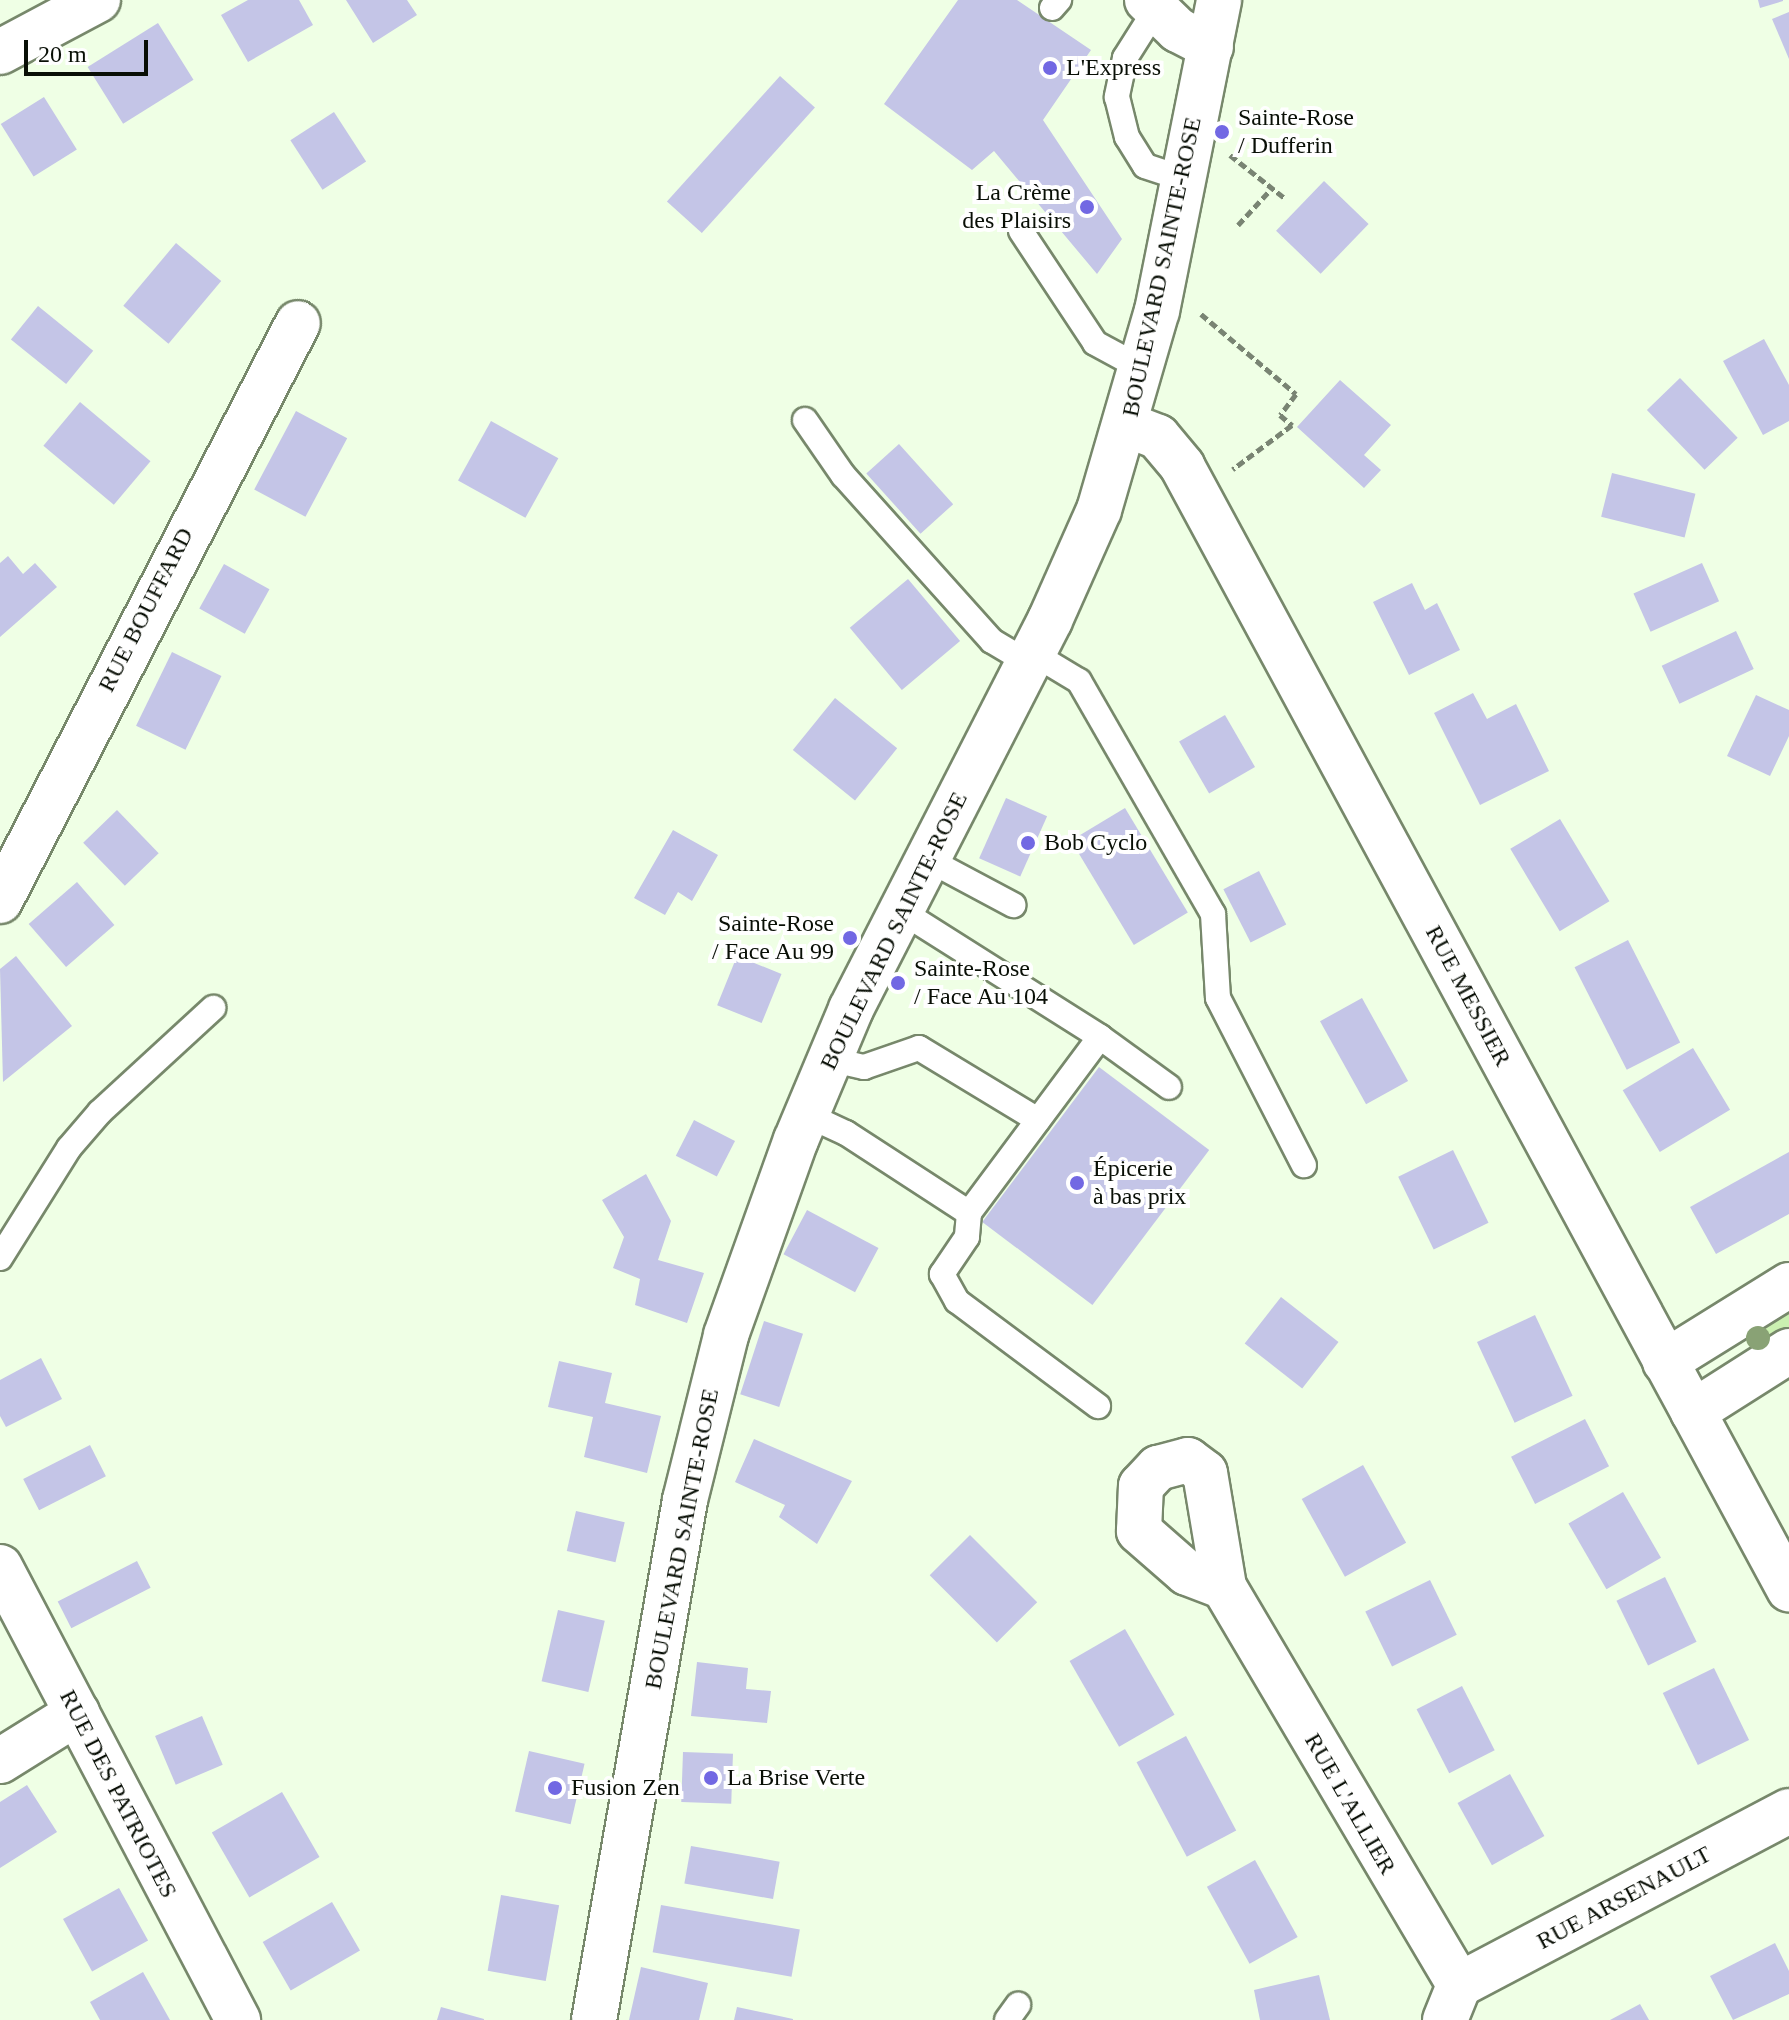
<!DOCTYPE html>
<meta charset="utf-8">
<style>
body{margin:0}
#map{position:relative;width:1789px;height:2020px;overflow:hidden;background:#efffe5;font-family:Georgia,serif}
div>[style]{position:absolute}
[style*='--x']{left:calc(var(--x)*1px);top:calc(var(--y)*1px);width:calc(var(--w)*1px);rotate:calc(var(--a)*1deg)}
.green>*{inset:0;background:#cbf1b1}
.building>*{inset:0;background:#c4c5e7;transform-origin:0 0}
.path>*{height:5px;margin-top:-2.5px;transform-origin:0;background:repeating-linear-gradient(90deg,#798473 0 8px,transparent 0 12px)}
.roads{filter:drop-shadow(2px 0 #77886b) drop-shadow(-2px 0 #77886b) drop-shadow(0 2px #77886b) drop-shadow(0 -2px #77886b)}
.lane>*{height:24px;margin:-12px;padding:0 12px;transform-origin:12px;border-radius:12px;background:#fff}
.street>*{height:44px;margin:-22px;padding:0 22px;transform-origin:22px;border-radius:22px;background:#fff}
.secondary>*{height:44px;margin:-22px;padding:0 22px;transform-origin:22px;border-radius:22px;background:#fff}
.trees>*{width:24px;height:24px;margin:-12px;border-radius:50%;background:#89a275}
.dots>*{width:22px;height:22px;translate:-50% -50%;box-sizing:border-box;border:4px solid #fff;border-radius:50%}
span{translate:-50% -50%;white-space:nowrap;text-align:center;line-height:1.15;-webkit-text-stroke:8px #fff;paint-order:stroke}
.poi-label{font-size:24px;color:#090f06}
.left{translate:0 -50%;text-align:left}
.right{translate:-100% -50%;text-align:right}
.street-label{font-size:24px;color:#090f06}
.scale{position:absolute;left:24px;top:40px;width:124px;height:36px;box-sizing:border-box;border:4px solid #090f06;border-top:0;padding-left:10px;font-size:24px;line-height:28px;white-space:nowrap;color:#090f06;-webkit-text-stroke:6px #fff;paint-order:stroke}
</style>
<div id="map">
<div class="green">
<i style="clip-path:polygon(1789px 1311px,1789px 1327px,1754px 1350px,1748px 1338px)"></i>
</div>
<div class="building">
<i style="clip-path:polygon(248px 0,299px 0,313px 25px,248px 62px,221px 15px)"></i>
<i style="clip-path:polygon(346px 0,407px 0,417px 15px,373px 43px)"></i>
<i style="clip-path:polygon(958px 0,1017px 0,1091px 50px,1043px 120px,1122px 239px,1097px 274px,994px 151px,972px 170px,884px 104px)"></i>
<i style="clip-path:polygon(1758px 0,1783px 0,1783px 1px,1760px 8px)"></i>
<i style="clip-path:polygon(1789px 12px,1789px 59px,1772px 19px)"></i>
<i style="left:158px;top:23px;width:67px;height:83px;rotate:58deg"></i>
<i style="left:780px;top:76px;width:47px;height:169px;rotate:42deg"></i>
<i style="left:44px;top:97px;width:62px;height:51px;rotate:58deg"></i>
<i style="left:334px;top:112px;width:59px;height:52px;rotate:57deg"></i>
<i style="left:1324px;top:181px;width:62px;height:69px;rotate:44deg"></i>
<i style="left:176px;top:243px;width:59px;height:82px;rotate:40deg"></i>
<i style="left:38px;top:306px;width:71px;height:43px;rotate:39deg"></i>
<i style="clip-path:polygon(1764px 339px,1789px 385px,1789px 421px,1763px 435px,1723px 361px)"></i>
<i style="left:1680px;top:378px;width:83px;height:46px;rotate:46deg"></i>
<i style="clip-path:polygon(1340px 380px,1391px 425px,1364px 455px,1381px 470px,1364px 488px,1297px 427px)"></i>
<i style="left:80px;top:402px;width:92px;height:57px;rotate:40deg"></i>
<i style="left:296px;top:411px;width:58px;height:89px;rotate:28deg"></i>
<i style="left:491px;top:421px;width:77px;height:68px;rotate:29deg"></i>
<i style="left:899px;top:444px;width:81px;height:44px;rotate:48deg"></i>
<i style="left:1612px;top:473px;width:86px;height:45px;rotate:14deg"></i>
<i style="clip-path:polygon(8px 556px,23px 574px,35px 563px,57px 587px,0 637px,0 563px)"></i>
<i style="left:1702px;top:563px;width:42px;height:75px;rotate:66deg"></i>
<i style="left:224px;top:564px;width:52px;height:51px;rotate:29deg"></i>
<i style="left:908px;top:579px;width:81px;height:76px;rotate:50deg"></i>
<i style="clip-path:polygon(1412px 583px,1425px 610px,1437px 603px,1460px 650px,1409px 675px,1373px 602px)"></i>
<i style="left:1736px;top:631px;width:42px;height:82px;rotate:65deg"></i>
<i style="left:172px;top:652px;width:55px;height:82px;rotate:26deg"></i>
<i style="clip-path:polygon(1473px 693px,1487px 719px,1516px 704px,1549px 771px,1480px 805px,1434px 713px)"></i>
<i style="clip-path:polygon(1756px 695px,1789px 710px,1789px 736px,1770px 776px,1727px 756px)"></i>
<i style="left:835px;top:698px;width:80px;height:67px;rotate:39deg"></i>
<i style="left:1225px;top:715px;width:60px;height:53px;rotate:60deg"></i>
<i style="left:1006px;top:798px;width:45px;height:66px;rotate:24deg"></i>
<i style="left:1125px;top:808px;width:122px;height:63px;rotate:59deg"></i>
<i style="left:117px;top:810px;width:60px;height:47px;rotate:46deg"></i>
<i style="left:1560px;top:819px;width:96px;height:58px;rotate:59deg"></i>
<i style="clip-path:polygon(673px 830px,718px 855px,692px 901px,678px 892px,665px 915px,634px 898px)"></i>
<i style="left:1259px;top:871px;width:60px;height:40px;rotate:63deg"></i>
<i style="left:77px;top:882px;width:57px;height:64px;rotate:49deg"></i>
<i style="left:1628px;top:940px;width:115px;height:60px;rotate:63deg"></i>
<i style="clip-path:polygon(16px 956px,72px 1026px,3px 1082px,0 969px)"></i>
<i style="left:737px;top:956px;width:48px;height:53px;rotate:22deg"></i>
<i style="left:1362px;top:998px;width:95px;height:48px;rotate:61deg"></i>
<i style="left:1693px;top:1048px;width:72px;height:82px;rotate:59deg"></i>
<i style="left:1099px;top:1067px;width:138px;height:194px;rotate:37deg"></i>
<i style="left:694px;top:1120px;width:46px;height:40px;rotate:27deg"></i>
<i style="left:1453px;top:1150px;width:81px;height:61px;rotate:64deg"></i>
<i style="clip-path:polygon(1789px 1152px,1789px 1214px,1716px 1254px,1690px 1207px)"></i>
<i style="clip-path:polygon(646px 1174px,671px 1221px,658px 1260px,704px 1273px,687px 1323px,635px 1305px,640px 1279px,613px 1268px,624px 1237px,602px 1200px)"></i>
<i style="left:807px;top:1210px;width:81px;height:50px;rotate:28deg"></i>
<i style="left:1281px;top:1297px;width:73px;height:59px;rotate:38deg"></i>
<i style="left:1535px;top:1315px;width:89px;height:64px;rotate:65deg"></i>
<i style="left:764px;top:1321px;width:41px;height:77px;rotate:18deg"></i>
<i style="clip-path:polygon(41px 1358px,62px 1399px,6px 1427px,0 1416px,0 1380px)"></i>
<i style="clip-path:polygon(559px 1361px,612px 1373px,605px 1403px,661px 1416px,647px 1473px,584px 1457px,593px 1417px,548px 1407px)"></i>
<i style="left:1585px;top:1419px;width:53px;height:83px;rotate:63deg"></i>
<i style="clip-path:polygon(754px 1439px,852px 1481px,817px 1544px,779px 1517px,785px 1505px,735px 1482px)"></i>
<i style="left:90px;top:1445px;width:35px;height:75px;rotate:63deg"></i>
<i style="left:1363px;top:1465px;width:89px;height:70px;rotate:61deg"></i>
<i style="left:1623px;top:1492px;width:76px;height:63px;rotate:60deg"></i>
<i style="left:576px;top:1511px;width:50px;height:41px;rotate:13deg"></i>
<i style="left:970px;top:1535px;width:95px;height:57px;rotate:45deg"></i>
<i style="left:137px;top:1561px;width:30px;height:89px;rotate:63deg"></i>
<i style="left:1665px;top:1577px;width:72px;height:54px;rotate:64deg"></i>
<i style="left:1430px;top:1580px;width:61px;height:72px;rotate:64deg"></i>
<i style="left:558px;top:1610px;width:48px;height:73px;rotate:13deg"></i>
<i style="left:1125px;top:1629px;width:99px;height:64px;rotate:60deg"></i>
<i style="clip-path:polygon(697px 1662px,748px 1668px,746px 1689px,771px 1691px,767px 1723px,691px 1716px)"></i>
<i style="left:1714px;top:1668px;width:80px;height:57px;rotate:64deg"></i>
<i style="left:1462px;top:1686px;width:72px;height:51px;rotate:63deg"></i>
<i style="left:202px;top:1716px;width:53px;height:51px;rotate:67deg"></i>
<i style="left:1186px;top:1736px;width:107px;height:56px;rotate:62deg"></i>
<i style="left:529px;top:1751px;width:57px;height:62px;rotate:13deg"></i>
<i style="left:683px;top:1752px;width:50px;height:50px;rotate:2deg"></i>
<i style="left:1510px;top:1774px;width:71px;height:60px;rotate:61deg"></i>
<i style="clip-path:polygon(27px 1785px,57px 1832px,0 1868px,0 1802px)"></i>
<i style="left:282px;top:1792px;width:75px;height:81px;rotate:60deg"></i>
<i style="left:691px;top:1846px;width:90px;height:38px;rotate:10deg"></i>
<i style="left:1255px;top:1860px;width:88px;height:55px;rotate:61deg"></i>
<i style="left:119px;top:1888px;width:60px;height:64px;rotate:61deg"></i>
<i style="left:501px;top:1895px;width:59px;height:77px;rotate:10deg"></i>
<i style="left:332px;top:1902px;width:56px;height:80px;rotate:60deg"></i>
<i style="left:661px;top:1905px;width:141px;height:48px;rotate:10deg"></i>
<i style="clip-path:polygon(1775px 1943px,1789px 1971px,1789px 1994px,1733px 2020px,1710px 1976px)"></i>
<i style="clip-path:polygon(641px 1967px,708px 1983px,699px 2020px,629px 2020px)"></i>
<i style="clip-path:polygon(143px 1972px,170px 2020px,100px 2020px,90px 2002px)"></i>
<i style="clip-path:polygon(1319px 1975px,1330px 2020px,1260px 2020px,1254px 1990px)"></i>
<i style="clip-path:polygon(1640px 2004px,1649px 2020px,1610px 2020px)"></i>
<i style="clip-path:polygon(441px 2007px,484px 2019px,484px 2020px,437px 2020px)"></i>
<i style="clip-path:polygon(737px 2007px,793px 2019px,793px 2020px,734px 2020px)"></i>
</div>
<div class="path">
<i style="--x:1230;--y:155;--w:71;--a:38.2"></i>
<i style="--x:1238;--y:225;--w:50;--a:-47.4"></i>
<i style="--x:1201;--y:314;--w:124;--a:40.1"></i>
<i style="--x:1296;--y:394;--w:26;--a:127"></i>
<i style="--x:1280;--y:415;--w:16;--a:40"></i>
<i style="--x:1292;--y:425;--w:74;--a:143.3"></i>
</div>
<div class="roads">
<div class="lane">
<i style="--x:1052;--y:8;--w:11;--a:-49"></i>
<i style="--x:1156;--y:9;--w:58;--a:122.3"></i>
<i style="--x:1125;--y:58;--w:40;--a:102"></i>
<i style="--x:1117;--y:97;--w:41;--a:76"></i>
<i style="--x:1127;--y:137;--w:34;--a:58"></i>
<i style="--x:1145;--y:166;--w:41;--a:18.4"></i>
<i style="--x:1021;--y:231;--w:134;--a:56.5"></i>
<i style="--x:1095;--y:343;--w:55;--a:28.4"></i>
<i style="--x:805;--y:420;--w:67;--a:55.4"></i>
<i style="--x:843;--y:475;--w:223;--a:48.1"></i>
<i style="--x:992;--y:641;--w:43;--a:30.7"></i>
<i style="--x:1034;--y:654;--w:52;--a:31"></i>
<i style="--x:1079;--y:681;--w:269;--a:60.1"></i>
<i style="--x:1213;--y:914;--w:84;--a:86.6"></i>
<i style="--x:1218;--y:998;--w:188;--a:62.8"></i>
<i style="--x:927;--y:859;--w:98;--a:28.1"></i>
<i style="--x:901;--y:911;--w:236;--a:32.3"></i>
<i style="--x:1100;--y:1037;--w:219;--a:126.7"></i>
<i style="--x:969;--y:1213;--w:24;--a:95"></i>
<i style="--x:967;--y:1237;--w:45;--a:124"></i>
<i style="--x:942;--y:1274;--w:31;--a:61"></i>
<i style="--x:957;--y:1301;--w:176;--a:36.7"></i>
<i style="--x:1100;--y:1037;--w:85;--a:35.9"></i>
<i style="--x:829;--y:1059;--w:36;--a:13"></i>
<i style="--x:864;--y:1067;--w:58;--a:-19.1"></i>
<i style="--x:919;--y:1048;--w:139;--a:31.2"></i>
<i style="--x:807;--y:1115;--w:43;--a:24.8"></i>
<i style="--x:846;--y:1133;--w:147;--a:33"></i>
<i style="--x:0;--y:1258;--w:130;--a:-57.9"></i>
<i style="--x:69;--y:1148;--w:48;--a:-49.3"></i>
<i style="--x:100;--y:1112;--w:154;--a:-42.6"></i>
<i style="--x:1007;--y:2020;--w:19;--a:-54"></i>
</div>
<div class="street">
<i style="--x:0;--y:52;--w:111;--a:-28"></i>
<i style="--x:1127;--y:425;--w:33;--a:21"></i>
<i style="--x:1158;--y:437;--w:38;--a:50"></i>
<i style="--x:1182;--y:466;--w:1277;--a:61.61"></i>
<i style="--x:0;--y:901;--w:650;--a:-62.73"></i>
<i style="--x:1665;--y:1362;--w:146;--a:-31.8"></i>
<i style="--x:1693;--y:1412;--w:114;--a:-32.4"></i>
<i style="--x:0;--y:1567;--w:512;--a:62.28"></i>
<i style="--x:1224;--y:1587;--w:40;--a:-159"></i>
<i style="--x:1187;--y:1573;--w:64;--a:-138.8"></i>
<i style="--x:1139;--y:1531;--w:45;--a:-87.5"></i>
<i style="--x:1141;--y:1486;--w:25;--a:-47"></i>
<i style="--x:1158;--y:1468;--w:31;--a:-15"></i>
<i style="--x:1188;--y:1460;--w:21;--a:37"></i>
<i style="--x:1205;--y:1473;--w:116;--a:80.5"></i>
<i style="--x:1224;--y:1587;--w:462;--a:59.4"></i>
<i style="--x:0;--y:1761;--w:91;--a:-31.9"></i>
<i style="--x:1445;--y:2020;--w:38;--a:-68"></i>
<i style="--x:1459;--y:1985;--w:373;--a:-27.8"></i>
</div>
<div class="secondary">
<i style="--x:1147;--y:0;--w:43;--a:44.1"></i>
<i style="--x:1178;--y:30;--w:37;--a:27"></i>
<i style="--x:594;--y:2020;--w:528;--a:-80.07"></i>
<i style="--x:685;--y:1500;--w:170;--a:-76"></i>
<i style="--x:726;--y:1335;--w:207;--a:-70.3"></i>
<i style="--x:796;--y:1140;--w:142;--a:-67.2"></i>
<i style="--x:851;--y:1009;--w:437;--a:-62.9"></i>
<i style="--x:1050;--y:620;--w:120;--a:-66"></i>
<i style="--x:1099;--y:510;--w:207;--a:-73.8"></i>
<i style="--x:1157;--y:311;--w:317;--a:-78.7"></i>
</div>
</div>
<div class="trees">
<i style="left:1758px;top:1338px"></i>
</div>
<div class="dots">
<i style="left:1050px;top:68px;background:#7268e3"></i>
<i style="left:1222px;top:132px;background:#7268e3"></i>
<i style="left:1087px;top:207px;background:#7268e3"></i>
<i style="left:1028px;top:843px;background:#7268e3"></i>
<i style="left:850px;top:938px;background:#7268e3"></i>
<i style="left:898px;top:983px;background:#7268e3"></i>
<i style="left:1077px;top:1183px;background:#7268e3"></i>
<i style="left:711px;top:1778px;background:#7268e3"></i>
<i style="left:555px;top:1788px;background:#7268e3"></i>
</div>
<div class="poi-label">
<span class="left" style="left:1066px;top:68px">L'Express</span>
<span class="left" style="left:1238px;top:132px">Sainte-Rose<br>/ Dufferin</span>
<span class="right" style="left:1071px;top:207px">La Crème<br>des Plaisirs</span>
<span class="left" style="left:1044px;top:843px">Bob Cyclo</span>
<span class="right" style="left:834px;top:938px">Sainte-Rose<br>/ Face Au 99</span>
<span class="left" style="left:914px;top:983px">Sainte-Rose<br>/ Face Au 104</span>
<span class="left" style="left:1093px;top:1183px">Épicerie<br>à bas prix</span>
<span class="left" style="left:727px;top:1778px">La Brise Verte</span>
<span class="left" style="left:571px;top:1788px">Fusion Zen</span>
</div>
<div class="street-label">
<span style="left:1162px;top:267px;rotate:-78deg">BOULEVARD SAINTE-ROSE</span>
<span style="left:146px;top:610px;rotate:-63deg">RUE BOUFFARD</span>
<span style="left:894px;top:931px;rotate:-64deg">BOULEVARD SAINTE-ROSE</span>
<span style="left:1468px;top:996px;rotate:62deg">RUE MESSIER</span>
<span style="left:682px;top:1539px;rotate:-79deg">BOULEVARD SAINTE-ROSE</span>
<span style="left:118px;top:1794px;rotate:63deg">RUE DES PATRIOTES</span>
<span style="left:1350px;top:1804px;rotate:60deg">RUE L'ALLIER</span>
<span style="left:1624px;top:1898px;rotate:-28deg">RUE ARSENAULT</span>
</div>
<div class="scale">20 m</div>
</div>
